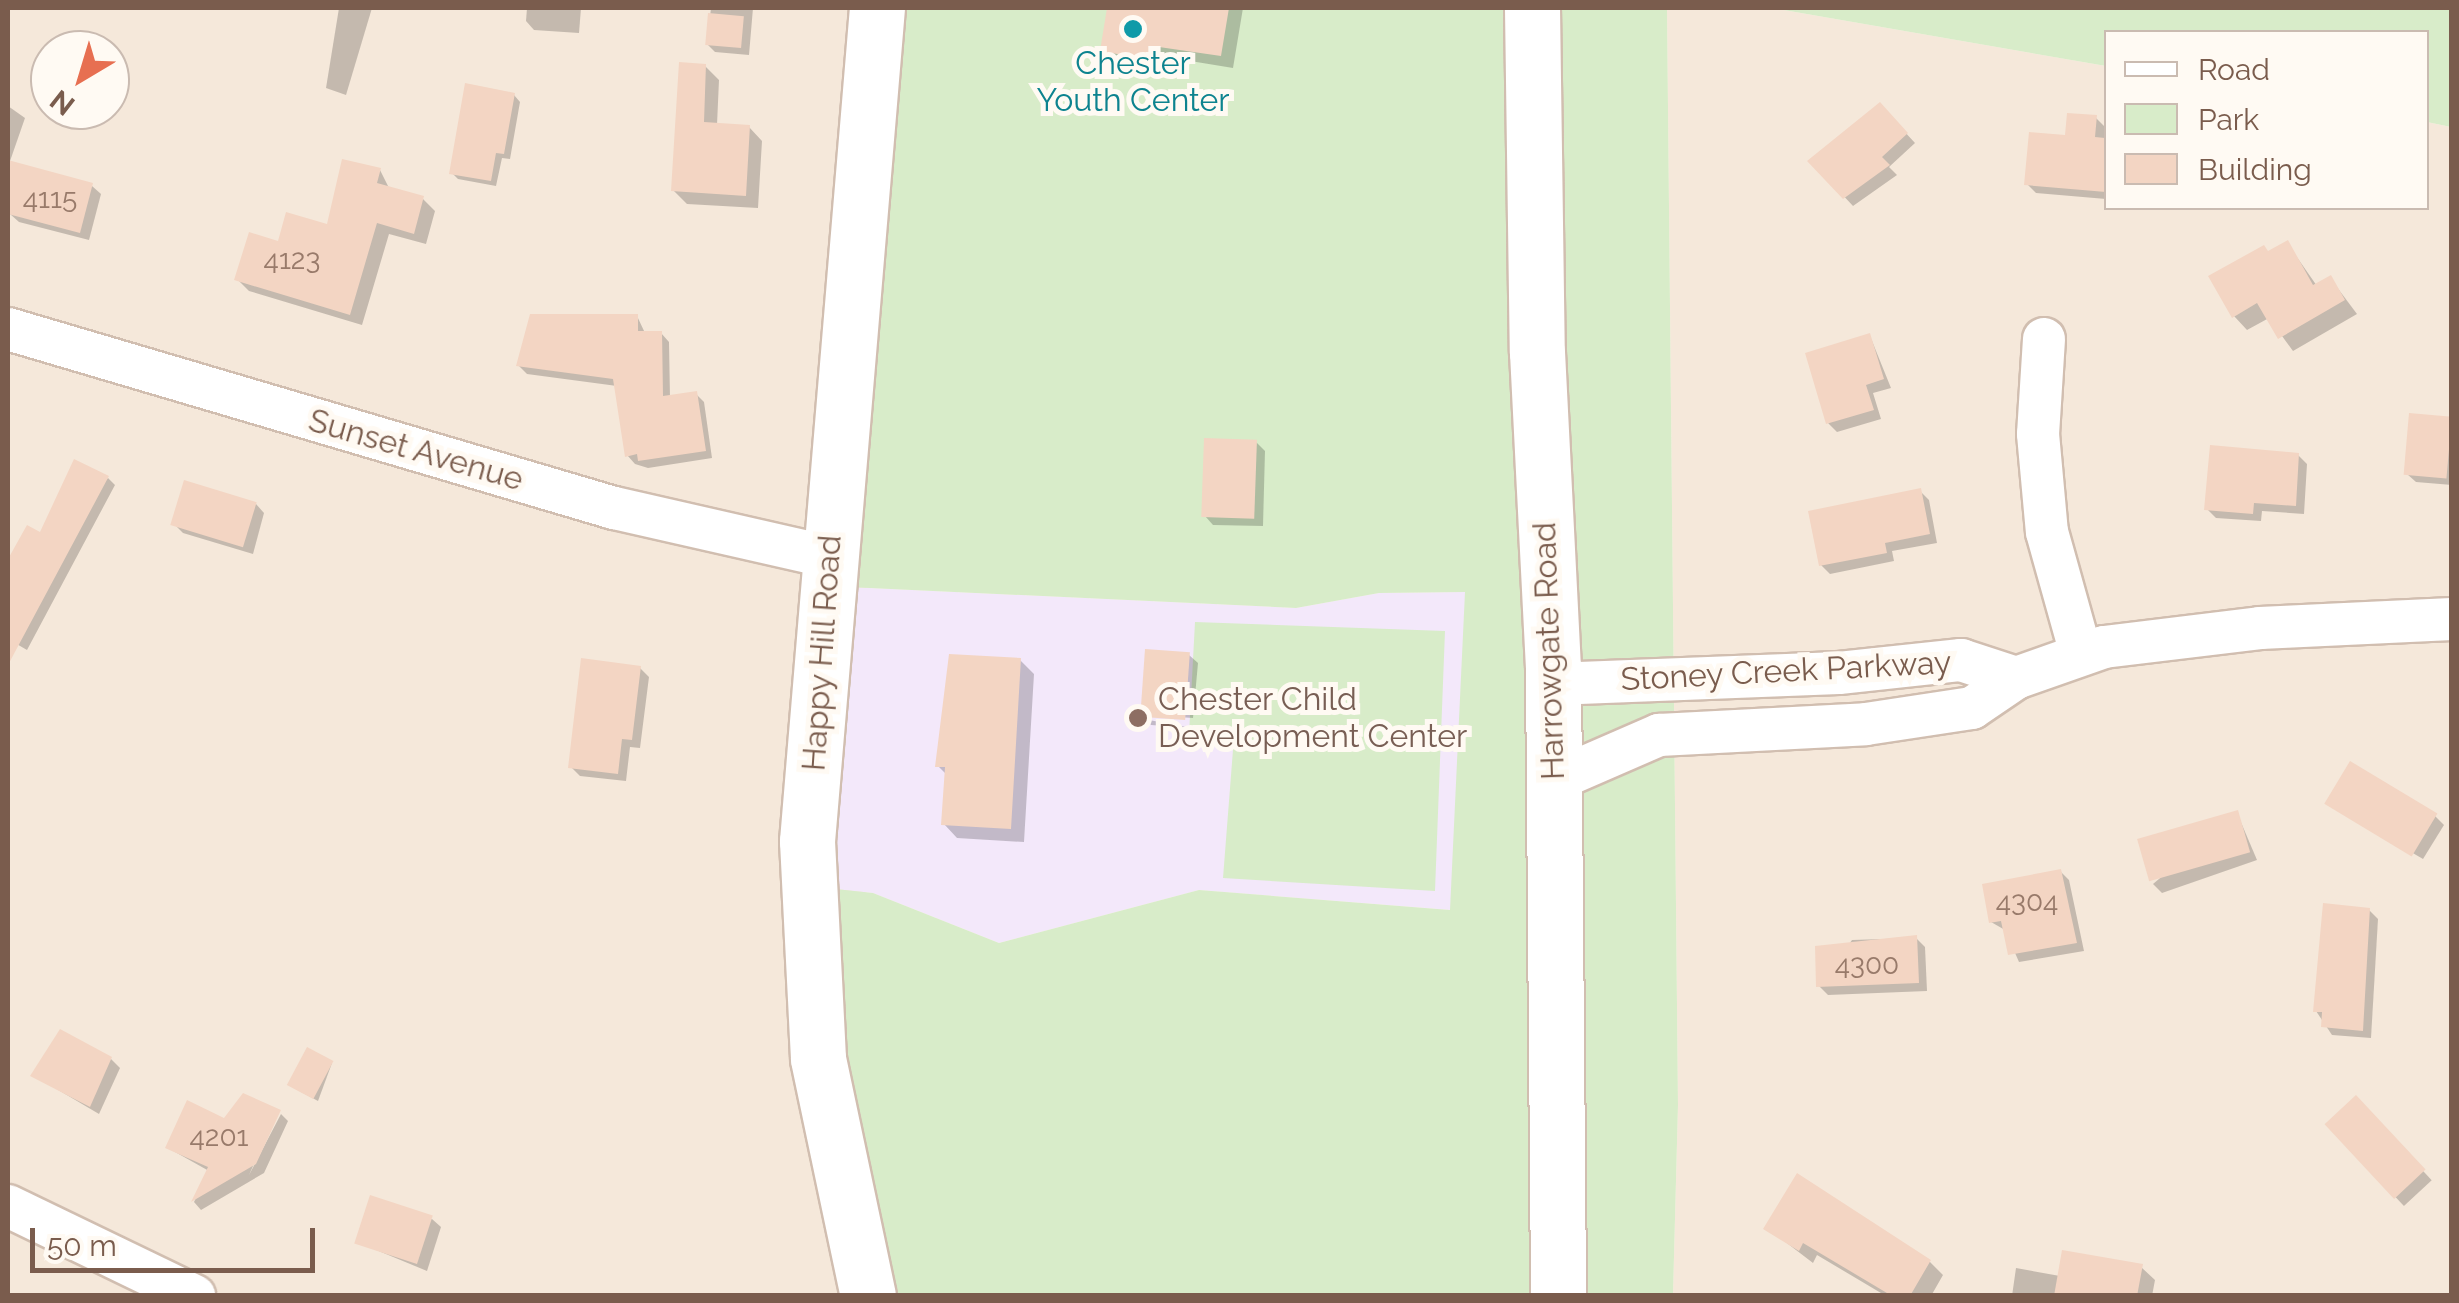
<!DOCTYPE html>
<style>
body{margin:0}
#map{position:relative;width:2459px;height:1303px;overflow:hidden;background:#fdf6ec;font-family:Raleway,sans-serif}
div>[style]{position:absolute}
[style*='--x']{left:calc(var(--x)*1px);top:calc(var(--y)*1px);width:calc(var(--w)*1px);rotate:calc(var(--a)*1deg)}
.residential>*{inset:0;background:#f5e8da}
.education>*{inset:0;background:#f3e8fa}
.green>*{inset:0;background:#d8ecc9}
.shadow>*{inset:0;background:#0003;transform-origin:0 0}
.building>*{inset:0;background:#f3d5c3;transform-origin:0 0}
.roads{filter:drop-shadow(2px 0 #d1beb0) drop-shadow(-2px 0 #d1beb0) drop-shadow(0 2px #d1beb0) drop-shadow(0 -2px #d1beb0)}
.minor>*{height:42px;margin:-21px;padding:0 21px;transform-origin:21px;border-radius:21px;background:#fff}
.tertiary>*{height:55px;margin:-27.5px;padding:0 27.5px;transform-origin:27.5px;border-radius:27.5px;background:#fff}
.secondary>*{height:55px;margin:-27.5px;padding:0 27.5px;transform-origin:27.5px;border-radius:27.5px;background:#fff}
.dots>*{width:28px;height:28px;translate:-50% -50%;box-sizing:border-box;border:5px solid #fffaf3;border-radius:50%}
span{translate:-50% -50%;white-space:nowrap;text-align:center;line-height:1.15;-webkit-text-stroke:10px #fffaf3;paint-order:stroke}
.number-label{font-size:28px;color:#987a6a}
.number-label span{-webkit-text-stroke-width:0}
.culture-label{font-size:32px;color:#0d838f}
.street-label{font-size:32px;color:#7a5c4d}
.education-label{font-size:32px;color:#785e54}
.left{translate:0 -50%;text-align:left}
.frame{position:absolute;inset:0;border:10px solid #7a5c4d;pointer-events:none}
.legend{position:absolute;left:2104px;top:30px;width:325px;height:180px;box-sizing:border-box;background:#fffaf3;border:2px solid #cabbb1;margin:0;padding:12px 18px;list-style:none;font-size:30px;color:#7a5c4d}
.legend li{display:flex;align-items:center;gap:20px;height:50px}
.legend b{width:50px;border:2px solid #cabbb1}
.north{position:absolute;left:30px;top:30px;width:100px;height:100px;box-sizing:border-box;background:#fffaf3;border:2px solid #cabbb1;border-radius:50%;rotate:218deg;font-size:28px;font-weight:700;line-height:40px;text-align:center;color:#7a5c4d}
.north::after{content:'';display:block;margin:auto;width:35px;height:45px;background:#e76f51;clip-path:polygon(50% 0,100% 100%,50% 72%,0 100%)}
.scale{position:absolute;left:30px;top:1228px;width:285px;height:45px;box-sizing:border-box;border:5px solid #7a5c4d;border-top:0;padding-left:12px;font-size:30px;line-height:35px;white-space:nowrap;color:#7a5c4d;-webkit-text-stroke:8px #fffaf3;paint-order:stroke}
</style>
<div id="map">
<div class="residential">
<i style="clip-path:polygon(evenodd,8px 8px,867px 8px,866px 1295px,8px 1296px,8px 8px,50px 50px,110px 50px,110px 110px,50px 110px,50px 50px)"></i>
<i style="clip-path:polygon(1667px 8px,1772px 8px,2106px 66px,2106px 208px,2426px 208px,2427px 122px,2451px 127px,2451px 1295px,1673px 1295px,1678px 1105px)"></i>
</div>
<div class="education">
<i style="clip-path:polygon(827px 586px,1296px 608px,1379px 593px,1466px 592px,1451px 910px,1199px 890px,999px 943px,873px 893px,807px 886px)"></i>
</div>
<div class="green">
<i style="clip-path:polygon(876px 8px,1667px 8px,1678px 1105px,1673px 1295px,868px 1295px,807px 886px,873px 893px,999px 943px,1199px 890px,1450px 910px,1465px 592px,1379px 593px,1296px 608px,827px 586px)"></i>
<i style="clip-path:polygon(1772px 8px,2451px 8px,2451px 127px,2427px 122px,2426px 32px,2106px 32px,2106px 66px)"></i>
<i style="clip-path:polygon(1195px 622px,1445px 631px,1435px 891px,1223px 878px,1234px 737px,1189px 734px)"></i>
</div>
<div class="shadow">
<i style="clip-path:polygon(339px 8px,372px 8px,346px 95px,326px 88px)"></i>
<i style="clip-path:polygon(527px 8px,581px 8px,579px 33px,534px 30px,526px 21px)"></i>
<i style="clip-path:polygon(711px 8px,783px 8px,753px 8px,749px 55px,715px 52px,707px 44px)"></i>
<i style="clip-path:polygon(1109px 8px,1243px 8px,1233px 68px,1172px 58px,1169px 72px,1115px 63px,1102px 51px)"></i>
<i style="clip-path:polygon(705px 66px,719px 80px,717px 125px,749px 127px,762px 141px,758px 208px,687px 204px,673px 190px)"></i>
<i style="clip-path:polygon(514px 95px,520px 102px,510px 159px,502px 158px,496px 186px,458px 179px,452px 173px)"></i>
<i style="clip-path:polygon(1880px 105px,1915px 143px,1889px 167px,1897px 175px,1853px 206px,1811px 161px)"></i>
<i style="clip-path:polygon(8px 106px,25px 118px,9px 164px,8px 164px)"></i>
<i style="clip-path:polygon(2096px 118px,2105px 127px,2106px 199px,2036px 193px,2027px 184px,2067px 138px)"></i>
<i style="clip-path:polygon(380px 170px,390px 190px,423px 199px,435px 211px,426px 244px,389px 234px,362px 325px,249px 291px,237px 279px,329px 227px)"></i>
<i style="clip-path:polygon(92px 186px,101px 194px,89px 240px,19px 222px,10px 214px)"></i>
<i style="clip-path:polygon(2287px 243px,2317px 286px,2330px 278px,2357px 314px,2293px 351px,2269px 318px,2247px 330px,2234px 316px,2269px 254px)"></i>
<i style="clip-path:polygon(637px 316px,645px 333px,661px 333px,669px 342px,670px 398px,696px 394px,704px 402px,712px 458px,648px 468px,635px 464px,627px 455px,617px 386px,527px 374px,519px 366px)"></i>
<i style="clip-path:polygon(1870px 336px,1891px 388px,1873px 393px,1881px 419px,1837px 432px,1828px 423px)"></i>
<i style="clip-path:polygon(2452px 419px,2452px 485px,2416px 482px,2407px 474px)"></i>
<i style="clip-path:polygon(1256px 442px,1265px 451px,1263px 526px,1213px 525px,1205px 516px)"></i>
<i style="clip-path:polygon(2298px 455px,2307px 464px,2304px 514px,2262px 511px,2261px 521px,2216px 518px,2207px 509px)"></i>
<i style="clip-path:polygon(108px 478px,115px 485px,27px 650px,8px 639px,8px 564px,28px 528px,42px 536px)"></i>
<i style="clip-path:polygon(1920px 491px,1929px 500px,1937px 543px,1892px 551px,1894px 561px,1830px 574px,1821px 565px)"></i>
<i style="clip-path:polygon(256px 504px,264px 513px,253px 554px,183px 533px,174px 524px)"></i>
<i style="clip-path:polygon(1189px 655px,1198px 663px,1193px 718px,1149px 715px,1149px 720px,1192px 728px,1151px 725px,1143px 716px)"></i>
<i style="clip-path:polygon(1020px 660px,1034px 674px,1024px 842px,957px 838px,944px 824px,947px 775px,938px 766px)"></i>
<i style="clip-path:polygon(640px 668px,649px 677px,640px 748px,630px 747px,626px 781px,580px 776px,571px 767px)"></i>
<i style="clip-path:polygon(2327px 803px,2435px 816px,2444px 825px,2423px 859px)"></i>
<i style="clip-path:polygon(2237px 813px,2257px 860px,2162px 893px,2153px 884px)"></i>
<i style="clip-path:polygon(2060px 871px,2069px 880px,2084px 951px,2019px 962px,2005px 930px,1991px 922px)"></i>
<i style="clip-path:polygon(2369px 910px,2378px 919px,2371px 1038px,2332px 1035px,2316px 1011px)"></i>
<i style="clip-path:polygon(1916px 938px,1925px 947px,1927px 991px,1828px 995px,1819px 986px,1852px 940px)"></i>
<i style="clip-path:polygon(111px 1059px,120px 1068px,99px 1114px,33px 1075px)"></i>
<i style="clip-path:polygon(332px 1063px,318px 1101px,294px 1088px)"></i>
<i style="left:2356px;top:1099px;width:111px;height:38px;rotate:47deg"></i>
<i style="clip-path:polygon(277px 1112px,249px 1175px,281px 1114px,288px 1121px,264px 1173px,201px 1210px,194px 1202px,209px 1171px,168px 1148px,225px 1121px)"></i>
<i style="clip-path:polygon(432px 1219px,441px 1227px,427px 1271px,357px 1242px)"></i>
<i style="clip-path:polygon(1771px 1231px,1930px 1262px,1943px 1275px,1931px 1296px,1886px 1296px,1817px 1255px,1813px 1263px)"></i>
<i style="clip-path:polygon(2141px 1267px,2155px 1280px,2152px 1296px,2012px 1296px,2016px 1268px,2060px 1276px)"></i>
</div>
<div class="building">
<i style="clip-path:polygon(1107px 8px,1229px 8px,1221px 56px,1159px 47px,1157px 61px,1100px 51px)"></i>
<i style="left:708px;top:13px;width:36px;height:32px;rotate:5deg"></i>
<i style="clip-path:polygon(679px 62px,706px 64px,704px 122px,750px 125px,746px 196px,671px 191px)"></i>
<i style="clip-path:polygon(465px 83px,515px 93px,504px 154px,496px 153px,491px 181px,449px 174px)"></i>
<i style="clip-path:polygon(1880px 102px,1908px 133px,1882px 157px,1890px 165px,1843px 199px,1807px 161px)"></i>
<i style="clip-path:polygon(2067px 113px,2097px 115px,2095px 137px,2105px 138px,2106px 192px,2024px 185px,2029px 132px,2065px 135px)"></i>
<i style="clip-path:polygon(342px 159px,381px 168px,377px 183px,424px 196px,414px 234px,377px 223px,350px 315px,234px 280px,249px 232px,278px 241px,286px 212px,327px 224px)"></i>
<i style="clip-path:polygon(8px 160px,93px 183px,80px 233px,8px 214px)"></i>
<i style="clip-path:polygon(2288px 240px,2313px 285px,2331px 275px,2345px 300px,2278px 339px,2257px 303px,2232px 318px,2208px 276px,2264px 245px,2268px 251px)"></i>
<i style="clip-path:polygon(530px 314px,638px 314px,638px 331px,662px 331px,663px 396px,697px 391px,706px 451px,638px 461px,637px 454px,625px 457px,613px 379px,516px 366px)"></i>
<i style="clip-path:polygon(1870px 333px,1884px 379px,1866px 385px,1874px 410px,1826px 424px,1805px 353px)"></i>
<i style="left:2409px;top:413px;width:43px;height:62px;rotate:5deg"></i>
<i style="left:1204px;top:438px;width:53px;height:79px;rotate:2deg"></i>
<i style="clip-path:polygon(2210px 445px,2299px 453px,2296px 506px,2254px 503px,2253px 514px,2204px 510px)"></i>
<i style="clip-path:polygon(74px 459px,109px 476px,8px 665px,8px 559px,27px 525px,40px 532px)"></i>
<i style="left:184px;top:480px;width:76px;height:47px;rotate:17deg"></i>
<i style="clip-path:polygon(1921px 488px,1930px 534px,1885px 543px,1887px 553px,1819px 566px,1808px 511px)"></i>
<i style="left:1145px;top:649px;width:45px;height:68px;rotate:4deg"></i>
<i style="clip-path:polygon(949px 654px,1021px 658px,1011px 829px,941px 825px,945px 767px,935px 767px)"></i>
<i style="clip-path:polygon(581px 658px,641px 666px,632px 740px,622px 739px,618px 774px,568px 768px)"></i>
<i style="left:2350px;top:761px;width:102px;height:50px;rotate:31deg"></i>
<i style="left:2238px;top:810px;width:44px;height:105px;rotate:74deg"></i>
<i style="clip-path:polygon(2061px 869px,2077px 943px,2008px 955px,2001px 921px,1989px 923px,1982px 884px)"></i>
<i style="clip-path:polygon(2323px 903px,2370px 908px,2363px 1031px,2321px 1027px,2322px 1012px,2313px 1012px)"></i>
<i style="clip-path:polygon(1917px 935px,1919px 983px,1816px 987px,1815px 946px)"></i>
<i style="clip-path:polygon(60px 1029px,112px 1057px,90px 1107px,30px 1076px)"></i>
<i style="left:307px;top:1047px;width:30px;height:43px;rotate:28deg"></i>
<i style="clip-path:polygon(243px 1093px,281px 1110px,256px 1164px,191px 1202px,208px 1167px,165px 1148px,187px 1100px,224px 1118px)"></i>
<i style="left:2356px;top:1095px;width:102px;height:43px;rotate:47deg"></i>
<i style="clip-path:polygon(1797px 1173px,1931px 1260px,1910px 1296px,1892px 1296px,1803px 1243px,1799px 1251px,1763px 1229px)"></i>
<i style="left:370px;top:1195px;width:66px;height:51px;rotate:18deg"></i>
<i style="clip-path:polygon(2062px 1250px,2143px 1264px,2137px 1296px,2054px 1296px)"></i>
</div>
<div class="roads">
<div class="minor">
<i style="--x:8;--y:329;--w:632;--a:16.46"></i>
<i style="--x:614;--y:508;--w:221;--a:12.8"></i>
<i style="--x:2044;--y:339;--w:95;--a:93.6"></i>
<i style="--x:2038;--y:434;--w:98;--a:84.8"></i>
<i style="--x:2047;--y:532;--w:127;--a:74.4"></i>
<i style="--x:1553;--y:684;--w:286;--a:-2.2"></i>
<i style="--x:1839;--y:673;--w:123;--a:-6.1"></i>
<i style="--x:1961;--y:660;--w:58;--a:18.1"></i>
<i style="--x:1553;--y:781;--w:116;--a:-23.5"></i>
<i style="--x:1659;--y:735;--w:207;--a:-3"></i>
<i style="--x:1866;--y:724;--w:107;--a:-8.6"></i>
<i style="--x:1972;--y:708;--w:53;--a:-34.3"></i>
<i style="--x:2016;--y:678;--w:93;--a:-19.4"></i>
<i style="--x:2104;--y:647;--w:157;--a:-6.9"></i>
<i style="--x:2260;--y:628;--w:192;--a:-2.7"></i>
<i style="--x:8;--y:1206;--w:207;--a:25.8"></i>
</div>
<div class="tertiary">
<i style="--x:868;--y:1296;--w:243;--a:-101.9"></i>
<i style="--x:818;--y:1058;--w:217;--a:-92.9"></i>
<i style="--x:807;--y:841;--w:836;--a:-85.2"></i>
</div>
<div class="secondary">
<i style="--x:1532;--y:8;--w:344;--a:89.2"></i>
<i style="--x:1537;--y:352;--w:315;--a:87.1"></i>
<i style="--x:1553;--y:667;--w:629;--a:89.54"></i>
</div>
</div>
<div class="dots">
<i style="left:1133px;top:29px;background:#0f9aa8"></i>
<i style="left:1138px;top:718px;background:#8d6e63"></i>
</div>
<div class="number-label">
<span style="left:50px;top:199px">4115</span>
<span style="left:292px;top:260px">4123</span>
<span style="left:2027px;top:902px">4304</span>
<span style="left:1867px;top:965px">4300</span>
<span style="left:219px;top:1137px">4201</span>
</div>
<div class="culture-label">
<span style="left:1133px;top:82px">Chester<br>Youth Center</span>
</div>
<div class="street-label">
<span style="left:416px;top:450px;rotate:16deg">Sunset Avenue</span>
<span style="left:1549px;top:651px;rotate:-92deg">Harrowgate Road</span>
<span style="left:822px;top:653px;rotate:-86deg">Happy Hill Road</span>
<span style="left:1786px;top:671px;rotate:-3deg">Stoney Creek Parkway</span>
</div>
<div class="education-label">
<span class="left" style="left:1158px;top:718px">Chester Child<br>Development Center</span>
</div>
<div class="frame"></div>
<ul class="legend">
<li><b style="height:12px;background:#fff"></b>Road</li>
<li><b style="height:28px;background:#d8ecc9"></b>Park</li>
<li><b style="height:28px;background:#f3d5c3"></b>Building</li>
</ul>
<div class="north">N</div>
<div class="scale">50 m</div>
</div>
